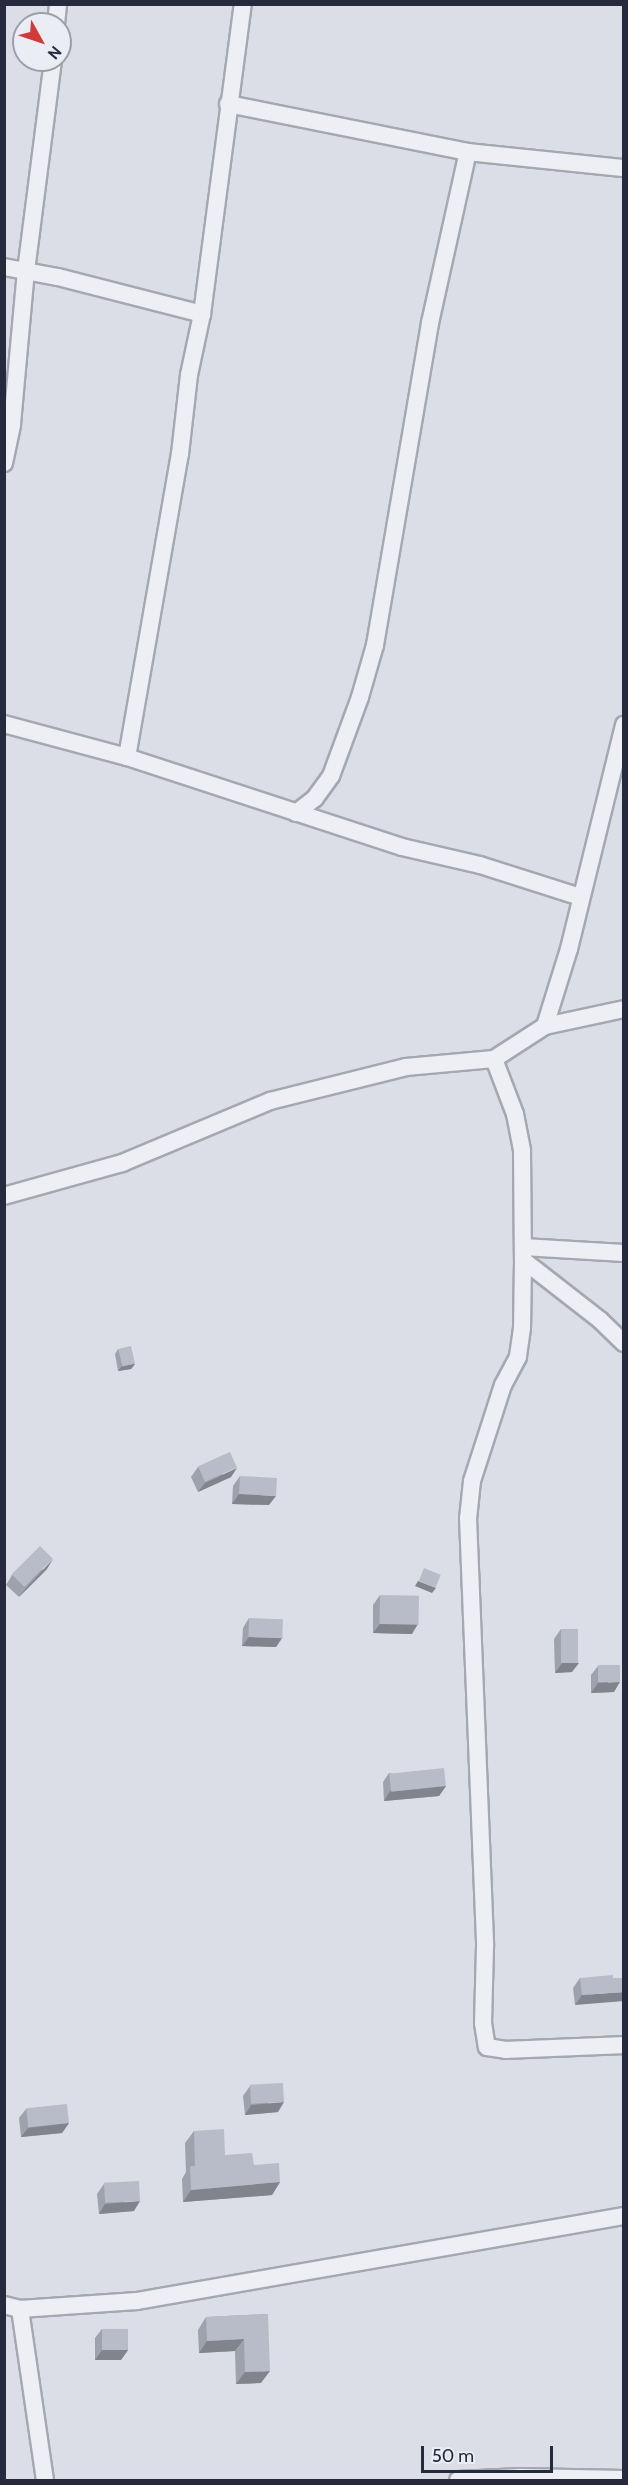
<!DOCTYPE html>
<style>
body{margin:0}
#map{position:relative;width:628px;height:2485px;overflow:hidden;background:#dbdee6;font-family:Cabin,sans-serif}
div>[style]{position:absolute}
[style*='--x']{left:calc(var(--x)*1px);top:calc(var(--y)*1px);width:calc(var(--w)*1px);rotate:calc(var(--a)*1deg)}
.roads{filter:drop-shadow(2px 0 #a4a8b3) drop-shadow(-2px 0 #a4a8b3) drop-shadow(0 2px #a4a8b3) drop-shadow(0 -2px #a4a8b3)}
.street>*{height:16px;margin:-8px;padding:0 8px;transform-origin:8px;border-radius:8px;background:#eeeff4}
.wall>*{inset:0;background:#9ea2ad}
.shaded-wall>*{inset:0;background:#81848d}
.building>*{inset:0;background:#b8bcc9;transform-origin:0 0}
span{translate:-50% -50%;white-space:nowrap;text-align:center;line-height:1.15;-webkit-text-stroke:6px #eaedf4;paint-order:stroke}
.frame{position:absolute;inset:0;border:6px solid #252a3c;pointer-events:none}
.north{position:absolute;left:12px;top:12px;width:60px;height:60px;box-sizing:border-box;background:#eaedf4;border:2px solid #9b9faa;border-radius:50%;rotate:130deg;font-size:16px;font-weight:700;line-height:24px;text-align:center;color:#252a3c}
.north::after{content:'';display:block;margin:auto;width:21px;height:27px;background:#d13a3a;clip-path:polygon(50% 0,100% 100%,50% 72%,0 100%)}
.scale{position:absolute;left:421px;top:2446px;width:132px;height:27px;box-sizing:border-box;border:3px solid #252a3c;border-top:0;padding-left:8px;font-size:18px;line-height:21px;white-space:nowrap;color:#252a3c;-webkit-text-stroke:4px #eaedf4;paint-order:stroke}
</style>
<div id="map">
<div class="roads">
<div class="street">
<i style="--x:56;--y:24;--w:20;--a:-84"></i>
<i style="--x:228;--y:104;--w:245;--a:11.3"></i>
<i style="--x:468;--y:152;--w:157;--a:5.9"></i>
<i style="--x:4;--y:267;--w:55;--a:10.5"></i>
<i style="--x:58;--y:277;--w:149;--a:14.4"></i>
<i style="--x:4;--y:463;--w:40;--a:-78"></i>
<i style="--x:12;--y:424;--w:154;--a:-84.8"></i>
<i style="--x:26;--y:271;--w:213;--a:-82.7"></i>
<i style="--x:4;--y:724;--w:127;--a:15"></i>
<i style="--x:127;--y:757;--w:289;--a:18.1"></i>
<i style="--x:402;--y:847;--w:80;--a:13"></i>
<i style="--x:480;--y:865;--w:105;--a:17.7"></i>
<i style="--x:127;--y:757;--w:308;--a:-80.1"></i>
<i style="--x:180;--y:454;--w:80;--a:-83.5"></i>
<i style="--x:189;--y:375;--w:62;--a:-78"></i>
<i style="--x:202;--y:314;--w:313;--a:-82.5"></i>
<i style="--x:296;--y:813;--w:24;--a:-38"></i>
<i style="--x:315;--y:798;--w:27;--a:-54"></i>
<i style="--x:331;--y:776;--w:84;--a:-69.8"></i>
<i style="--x:360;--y:697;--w:54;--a:-73.9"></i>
<i style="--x:375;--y:645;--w:327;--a:-80.3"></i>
<i style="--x:430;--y:323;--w:175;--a:-77.5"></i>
<i style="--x:545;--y:1026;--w:81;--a:-72.7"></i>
<i style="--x:569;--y:949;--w:231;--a:-76.2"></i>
<i style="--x:494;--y:1059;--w:59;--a:69.1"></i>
<i style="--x:515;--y:1114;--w:38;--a:79"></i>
<i style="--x:522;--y:1151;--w:109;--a:89.5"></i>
<i style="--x:523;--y:1260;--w:68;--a:90.8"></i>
<i style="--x:522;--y:1328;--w:29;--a:98"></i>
<i style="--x:518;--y:1357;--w:32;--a:118"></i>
<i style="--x:503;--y:1385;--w:101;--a:107.9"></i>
<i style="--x:472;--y:1481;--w:37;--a:96"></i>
<i style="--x:468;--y:1518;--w:429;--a:87.7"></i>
<i style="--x:485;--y:1947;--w:76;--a:91.5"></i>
<i style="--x:483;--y:2023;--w:24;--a:81"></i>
<i style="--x:487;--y:2047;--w:19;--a:9"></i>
<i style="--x:506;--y:2050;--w:118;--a:-2.4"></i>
<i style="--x:4;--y:1196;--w:123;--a:-15.6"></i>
<i style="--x:122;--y:1163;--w:160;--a:-22.7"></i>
<i style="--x:270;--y:1101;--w:140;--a:-14"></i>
<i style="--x:406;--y:1067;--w:88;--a:-5.2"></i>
<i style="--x:494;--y:1059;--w:61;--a:-32.9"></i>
<i style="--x:545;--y:1026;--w:81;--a:-12.1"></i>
<i style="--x:523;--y:1247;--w:101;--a:3.4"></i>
<i style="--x:523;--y:1260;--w:98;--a:37.9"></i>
<i style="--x:600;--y:1320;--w:33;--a:44"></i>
<i style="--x:4;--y:2305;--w:16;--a:14"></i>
<i style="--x:20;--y:2309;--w:117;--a:-3.9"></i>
<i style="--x:137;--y:2301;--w:494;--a:-9.9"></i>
<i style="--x:20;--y:2309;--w:173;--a:81.7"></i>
<i style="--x:458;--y:2480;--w:62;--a:-2.8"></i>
<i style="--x:520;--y:2477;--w:104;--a:1.1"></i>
</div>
</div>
<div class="wall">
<i style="clip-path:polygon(118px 1349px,135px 1364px,131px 1369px,118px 1371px,115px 1354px)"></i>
<i style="clip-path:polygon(198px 1467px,231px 1477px,198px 1492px,191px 1477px)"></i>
<i style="clip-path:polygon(240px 1476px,269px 1505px,232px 1504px,233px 1486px)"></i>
<i style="clip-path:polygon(47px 1569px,19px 1597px,6px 1585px,12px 1575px)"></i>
<i style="clip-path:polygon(380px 1595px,412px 1634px,373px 1633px,373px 1605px)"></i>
<i style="clip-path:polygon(249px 1618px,282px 1638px,276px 1647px,242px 1646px,243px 1628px)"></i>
<i style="clip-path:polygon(561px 1629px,572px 1672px,555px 1673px,554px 1639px)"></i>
<i style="clip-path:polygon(598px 1666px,614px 1692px,591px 1693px,591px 1675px)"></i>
<i style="clip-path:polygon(389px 1773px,446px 1786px,439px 1796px,384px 1801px,383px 1782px)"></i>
<i style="clip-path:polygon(580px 1978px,613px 1978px,575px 2005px,573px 1988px)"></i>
<i style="clip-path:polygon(250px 2086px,278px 2112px,245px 2115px,243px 2096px)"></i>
<i style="clip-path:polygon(26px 2109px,69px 2123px,62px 2133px,21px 2137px,19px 2118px)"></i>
<i style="clip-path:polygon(194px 2131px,225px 2155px,254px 2165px,280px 2182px,272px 2195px,183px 2202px,182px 2179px,186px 2172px,185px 2143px)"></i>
<i style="clip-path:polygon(104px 2184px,134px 2211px,99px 2214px,97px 2194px)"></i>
<i style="clip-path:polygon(268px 2314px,261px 2383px,236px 2384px,235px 2351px,199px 2353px,198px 2330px,206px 2317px)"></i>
<i style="clip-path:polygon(102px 2329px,128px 2350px,121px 2360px,95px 2360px,95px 2338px)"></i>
</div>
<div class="shaded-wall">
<i style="clip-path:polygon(135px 1364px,131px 1369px,118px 1371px,122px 1366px)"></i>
<i style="clip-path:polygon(237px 1468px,231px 1477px,198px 1492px,205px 1483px)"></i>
<i style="clip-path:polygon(239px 1494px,276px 1496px,269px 1505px,232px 1504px)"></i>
<i style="clip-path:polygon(53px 1559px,47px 1569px,19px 1597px,26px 1588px)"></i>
<i style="clip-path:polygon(418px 1581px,436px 1588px,432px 1593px,415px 1586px)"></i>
<i style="clip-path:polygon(380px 1624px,418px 1624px,412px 1634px,373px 1633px)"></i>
<i style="clip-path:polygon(249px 1637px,282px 1638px,276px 1647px,242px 1646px)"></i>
<i style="clip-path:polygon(562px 1663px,579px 1663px,572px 1672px,555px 1673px)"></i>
<i style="clip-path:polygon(620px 1682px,614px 1692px,591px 1693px,598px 1683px)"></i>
<i style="clip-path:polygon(446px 1786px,439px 1796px,384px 1801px,390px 1791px)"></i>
<i style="clip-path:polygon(624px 1992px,624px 2001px,575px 2005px,582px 1995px)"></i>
<i style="clip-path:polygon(284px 2102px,278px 2112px,245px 2115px,251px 2105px)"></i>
<i style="clip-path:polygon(69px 2123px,62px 2133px,21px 2137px,28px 2128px)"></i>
<i style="clip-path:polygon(280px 2182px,272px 2195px,183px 2202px,191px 2190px)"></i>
<i style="clip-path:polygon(140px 2201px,134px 2211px,99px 2214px,105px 2204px)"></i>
<i style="clip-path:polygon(244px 2339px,235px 2351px,199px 2353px,207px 2341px)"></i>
<i style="clip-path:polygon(102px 2350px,128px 2350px,121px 2360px,95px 2360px)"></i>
<i style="clip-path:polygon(270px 2371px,261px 2383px,236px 2384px,245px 2372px)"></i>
</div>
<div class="building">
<i style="left:131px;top:1346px;width:18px;height:13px;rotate:77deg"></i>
<i style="left:230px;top:1452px;width:17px;height:35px;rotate:66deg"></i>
<i style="left:240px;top:1476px;width:37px;height:18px;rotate:3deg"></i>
<i style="left:40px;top:1546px;width:18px;height:40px;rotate:45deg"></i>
<i style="left:424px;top:1568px;width:18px;height:14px;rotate:22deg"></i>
<i style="left:380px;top:1595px;width:39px;height:29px;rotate:1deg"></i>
<i style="left:249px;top:1618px;width:34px;height:19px;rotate:2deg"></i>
<i style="left:561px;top:1629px;width:17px;height:34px"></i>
<i style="left:620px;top:1665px;width:17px;height:22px;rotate:90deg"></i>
<i style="left:444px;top:1768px;width:18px;height:55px;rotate:84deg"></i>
<i style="clip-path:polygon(613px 1975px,613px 1978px,624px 1978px,624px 1992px,582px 1995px,580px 1978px)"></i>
<i style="left:283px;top:2083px;width:19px;height:33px;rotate:87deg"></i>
<i style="left:67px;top:2104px;width:19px;height:41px;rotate:84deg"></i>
<i style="clip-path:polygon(224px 2129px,225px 2155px,252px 2153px,254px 2165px,279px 2163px,280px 2182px,191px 2190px,190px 2166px,195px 2166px,194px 2131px)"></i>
<i style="left:139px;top:2181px;width:20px;height:35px;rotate:87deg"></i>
<i style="clip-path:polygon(268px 2314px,270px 2371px,245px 2372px,244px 2339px,207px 2341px,206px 2317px)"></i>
<i style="left:102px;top:2329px;width:26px;height:21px"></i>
</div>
<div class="frame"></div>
<div class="north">N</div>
<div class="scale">50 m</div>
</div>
